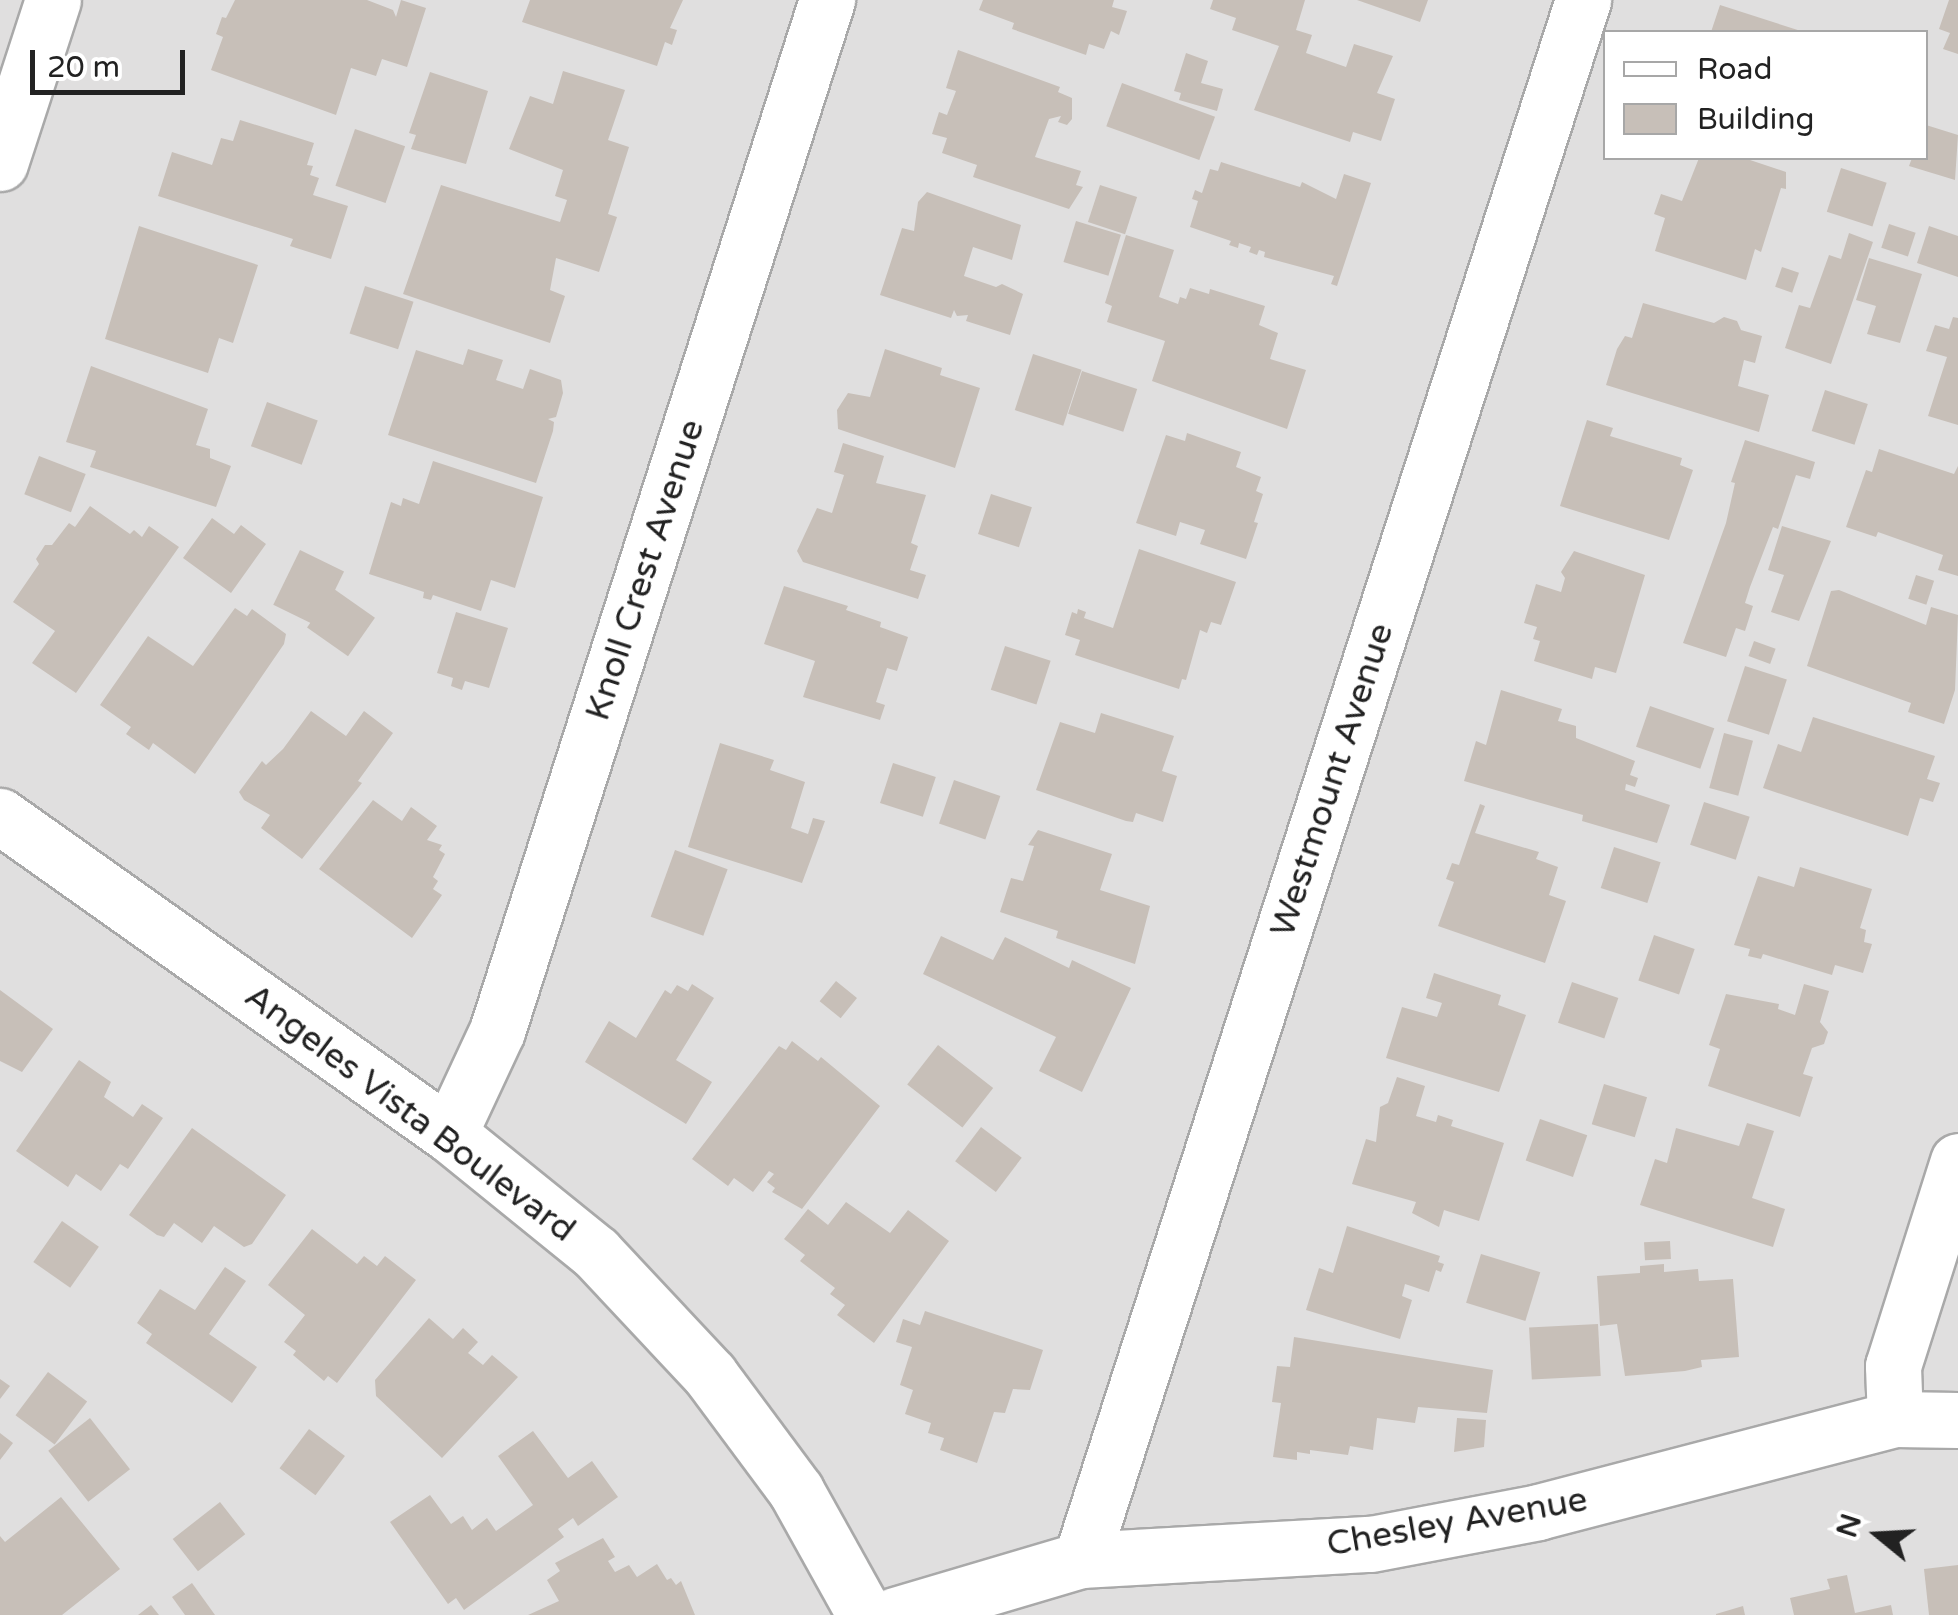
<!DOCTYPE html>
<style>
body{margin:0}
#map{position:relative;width:1958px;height:1615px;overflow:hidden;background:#f2efe9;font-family:"Varela Round",sans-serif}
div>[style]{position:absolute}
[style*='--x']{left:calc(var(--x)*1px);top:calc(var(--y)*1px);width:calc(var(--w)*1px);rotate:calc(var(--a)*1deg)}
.residential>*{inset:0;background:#e0dfdf}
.building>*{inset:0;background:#c7bfb8;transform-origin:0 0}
.roads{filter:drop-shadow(2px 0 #a9a9a9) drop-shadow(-2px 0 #a9a9a9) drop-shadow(0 2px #a9a9a9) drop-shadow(0 -2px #a9a9a9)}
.minor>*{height:55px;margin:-27.5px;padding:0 27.5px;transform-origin:27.5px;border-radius:27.5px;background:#fff}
span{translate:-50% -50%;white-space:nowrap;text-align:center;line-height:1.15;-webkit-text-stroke:10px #fff;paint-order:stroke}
.street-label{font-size:35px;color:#222}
.legend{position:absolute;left:1603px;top:30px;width:325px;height:130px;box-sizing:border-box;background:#fff;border:2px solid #a7a7a7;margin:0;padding:12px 18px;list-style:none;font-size:30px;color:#222}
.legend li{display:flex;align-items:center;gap:20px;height:50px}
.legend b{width:50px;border:2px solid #a7a7a7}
.north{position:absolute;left:1828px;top:1485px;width:100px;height:100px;-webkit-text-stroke:8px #fff;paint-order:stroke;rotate:288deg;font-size:28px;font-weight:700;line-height:40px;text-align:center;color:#222}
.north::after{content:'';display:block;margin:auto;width:35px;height:45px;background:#222;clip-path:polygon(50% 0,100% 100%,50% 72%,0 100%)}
.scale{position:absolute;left:30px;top:50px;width:155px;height:45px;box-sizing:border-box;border:5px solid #222;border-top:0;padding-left:12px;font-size:30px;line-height:35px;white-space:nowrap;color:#222;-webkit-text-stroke:8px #fff;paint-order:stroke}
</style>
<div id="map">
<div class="residential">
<i style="clip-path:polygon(evenodd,0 0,1958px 0,1958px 1615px,0 1615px,0 0,1606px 32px,1926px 32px,1926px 158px,1606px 158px,1606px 32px)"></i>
</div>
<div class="building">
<i style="clip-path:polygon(235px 0,367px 0,393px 10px,396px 17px,401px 0,426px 8px,407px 67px,382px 59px,376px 76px,351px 68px,336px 115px,211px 70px,223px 37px,216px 34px,222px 17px,226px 18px)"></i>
<i style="clip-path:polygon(530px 0,683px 0,670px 28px,677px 30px,672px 45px,665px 42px,657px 66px,522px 22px)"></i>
<i style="clip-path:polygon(983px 0,1114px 0,1112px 7px,1127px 11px,1119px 35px,1111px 31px,1104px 49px,1089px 44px,1086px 55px,1012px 29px,1014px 23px,979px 10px)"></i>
<i style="clip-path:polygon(1213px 0,1305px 0,1296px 30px,1312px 35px,1306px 53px,1346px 67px,1354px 44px,1393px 56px,1377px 93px,1395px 99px,1381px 141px,1353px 132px,1350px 142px,1254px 110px,1279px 46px,1232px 30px,1236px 18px,1210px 9px)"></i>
<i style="clip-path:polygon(1357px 0,1428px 0,1420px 22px)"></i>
<i style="clip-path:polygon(1949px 0,1958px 0,1958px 54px,1943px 49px,1950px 33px,1939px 29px)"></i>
<i style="clip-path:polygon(1720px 5px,1804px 32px,1711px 32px)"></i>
<i style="clip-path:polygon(958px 50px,1060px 87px,1058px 92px,1072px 98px,1072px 119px,1067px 125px,1058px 122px,1061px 116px,1049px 119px,1035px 157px,1081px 171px,1076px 185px,1083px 187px,1069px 209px,973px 177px,977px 165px,942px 153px,947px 138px,932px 134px,939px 112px,947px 115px,956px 91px,946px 88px)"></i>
<i style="clip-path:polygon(1186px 53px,1208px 61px,1201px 83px,1223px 89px,1217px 111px,1179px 100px,1181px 93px,1174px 91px)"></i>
<i style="clip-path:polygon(563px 71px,625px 90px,608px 140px,629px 147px,608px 214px,617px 217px,599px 272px,556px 258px,550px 290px,565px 296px,550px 343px,403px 294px,441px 185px,560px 222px,567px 200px,555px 196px,563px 170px,509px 149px,530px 96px,553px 104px)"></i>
<i style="clip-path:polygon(430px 72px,488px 91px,466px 164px,411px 149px,416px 135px,409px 133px)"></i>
<i style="left:1122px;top:83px;width:99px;height:46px;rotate:20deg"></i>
<i style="clip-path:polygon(240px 120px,314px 143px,307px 165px,313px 166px,310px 175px,319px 178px,313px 195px,348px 206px,331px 259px,290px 246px,293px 239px,158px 196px,172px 152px,212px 165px,221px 138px,233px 141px)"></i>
<i style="clip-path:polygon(1926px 125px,1958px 135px,1955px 180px,1909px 166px,1912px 158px,1926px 158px)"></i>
<i style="left:355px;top:129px;width:53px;height:60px;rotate:19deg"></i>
<i style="clip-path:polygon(1699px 158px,1744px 158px,1786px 172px,1786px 189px,1781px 188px,1761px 252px,1755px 249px,1746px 280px,1655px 251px,1665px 218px,1654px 214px,1661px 194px,1682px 201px)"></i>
<i style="clip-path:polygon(1221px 162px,1300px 187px,1302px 182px,1336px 199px,1344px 174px,1371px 183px,1337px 286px,1331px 284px,1334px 276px,1264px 257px,1265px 252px,1259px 250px,1257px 255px,1249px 252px,1251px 247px,1239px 243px,1238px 248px,1229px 245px,1231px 241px,1190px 227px,1198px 201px,1192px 199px,1195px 190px,1202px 193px,1210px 169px,1218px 171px)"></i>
<i style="left:1841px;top:168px;width:48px;height:46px;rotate:18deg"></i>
<i style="left:1100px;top:185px;width:39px;height:39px;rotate:18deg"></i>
<i style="clip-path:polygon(927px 192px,1021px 225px,1012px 260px,973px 247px,964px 276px,996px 287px,1002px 284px,1023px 294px,1010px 335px,966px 321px,968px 315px,957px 316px,954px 310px,951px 318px,880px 295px,902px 228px,914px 231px,918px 202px)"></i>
<i style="left:1076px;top:221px;width:47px;height:43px;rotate:17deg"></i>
<i style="left:1889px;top:224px;width:28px;height:25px;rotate:18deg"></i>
<i style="clip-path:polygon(139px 226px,258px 265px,233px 343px,219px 338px,208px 373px,105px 339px)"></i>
<i style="clip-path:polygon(1929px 226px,1958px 236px,1958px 277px,1917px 263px)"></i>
<i style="clip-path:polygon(1849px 233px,1873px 242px,1831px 364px,1785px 348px,1799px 305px,1810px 308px,1829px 255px,1841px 259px)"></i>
<i style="clip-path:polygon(1126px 235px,1174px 250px,1159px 297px,1178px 304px,1180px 297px,1186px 299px,1190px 288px,1209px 294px,1210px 289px,1265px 306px,1259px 325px,1278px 333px,1270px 359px,1306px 370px,1287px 429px,1152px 381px,1165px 341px,1107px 322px,1112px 306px,1105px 303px)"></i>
<i style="clip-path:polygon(1869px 258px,1922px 274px,1900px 343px,1867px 334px,1876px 306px,1856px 300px)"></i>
<i style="left:1782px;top:267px;width:18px;height:21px;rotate:19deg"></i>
<i style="left:365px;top:286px;width:51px;height:50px;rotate:18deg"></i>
<i style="clip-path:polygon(1643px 303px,1714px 323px,1724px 317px,1737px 321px,1741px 330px,1762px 336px,1755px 363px,1744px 360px,1738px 386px,1769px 395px,1759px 432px,1606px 385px,1617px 349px,1625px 336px,1632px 338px)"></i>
<i style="clip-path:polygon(1953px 317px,1958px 318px,1958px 425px,1928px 416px,1947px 357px,1926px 351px,1935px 325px,1949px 329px)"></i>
<i style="clip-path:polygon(468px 349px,503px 360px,496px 380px,523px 389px,530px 369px,561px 380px,563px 393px,556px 417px,548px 419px,554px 422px,553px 431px,536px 483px,388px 435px,416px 350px,463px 365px)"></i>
<i style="clip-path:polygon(885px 349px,942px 368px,940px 375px,980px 388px,955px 468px,838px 429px,837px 410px,848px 393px,870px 397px)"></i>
<i style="left:1033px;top:354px;width:51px;height:59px;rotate:18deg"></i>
<i style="clip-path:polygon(91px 366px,208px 409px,196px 445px,210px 449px,210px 458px,231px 466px,216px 507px,90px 467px,96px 451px,66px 442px)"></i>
<i style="left:1082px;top:371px;width:58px;height:45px;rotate:18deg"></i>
<i style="left:1825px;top:390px;width:45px;height:43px;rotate:18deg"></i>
<i style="left:267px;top:402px;width:54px;height:47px;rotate:20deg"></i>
<i style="clip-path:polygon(1587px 420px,1613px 428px,1610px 436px,1682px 458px,1680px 465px,1693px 470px,1669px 540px,1560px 506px)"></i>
<i style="clip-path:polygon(1187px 433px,1241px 452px,1236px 467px,1261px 477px,1256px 491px,1263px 494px,1254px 522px,1258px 523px,1246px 559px,1200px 544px,1205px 530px,1180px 522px,1176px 536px,1136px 523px,1166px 435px,1185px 441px)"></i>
<i style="clip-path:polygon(1745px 440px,1815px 462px,1810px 479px,1796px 475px,1778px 529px,1773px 527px,1750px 587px,1745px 603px,1753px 606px,1745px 631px,1736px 628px,1726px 657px,1683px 643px,1726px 523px,1735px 483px,1731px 482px)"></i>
<i style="clip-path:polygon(843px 443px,884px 456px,876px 483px,926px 495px,911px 543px,918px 546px,910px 570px,926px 575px,918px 599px,803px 562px,797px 551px,817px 508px,832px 513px,844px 475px,834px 472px)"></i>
<i style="clip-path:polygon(1879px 449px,1954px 474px,1958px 466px,1958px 576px,1938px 570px,1943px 555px,1878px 532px,1876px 537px,1846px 527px,1866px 470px,1872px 472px)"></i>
<i style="left:39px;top:456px;width:50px;height:41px;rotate:21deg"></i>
<i style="clip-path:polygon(433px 461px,543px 497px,515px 588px,491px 580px,481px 611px,433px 595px,431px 600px,423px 598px,424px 592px,369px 574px,391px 502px,401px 506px,403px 498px,419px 504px)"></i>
<i style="left:991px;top:494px;width:43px;height:42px;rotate:18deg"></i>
<i style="clip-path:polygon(90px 506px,130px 534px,134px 530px,142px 537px,149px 526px,179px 547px,76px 693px,32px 663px,55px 631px,13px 602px,39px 564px,36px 559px,45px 545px,52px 545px,69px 523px,75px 527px)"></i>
<i style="clip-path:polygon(212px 518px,234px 534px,241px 525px,266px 544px,231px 593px,183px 558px)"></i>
<i style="clip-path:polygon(1782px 526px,1831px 541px,1799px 621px,1771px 612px,1784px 575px,1768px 570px)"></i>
<i style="clip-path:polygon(1139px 549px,1236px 582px,1221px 625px,1211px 622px,1207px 633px,1200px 630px,1186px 680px,1182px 679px,1179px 689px,1075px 655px,1080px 640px,1065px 635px,1072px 612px,1077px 614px,1078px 609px,1086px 612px,1084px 618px,1113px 628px)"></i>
<i style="left:300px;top:550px;width:49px;height:61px;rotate:26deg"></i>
<i style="clip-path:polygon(1574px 551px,1645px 575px,1616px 673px,1595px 667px,1592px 679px,1534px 661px,1540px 641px,1533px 639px,1537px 627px,1524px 623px,1536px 584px,1561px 592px,1565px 578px,1561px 572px)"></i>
<i style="left:1916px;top:575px;width:19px;height:25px;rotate:18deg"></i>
<i style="clip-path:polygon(784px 586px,848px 606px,846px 610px,881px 622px,880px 627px,908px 637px,897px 671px,887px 668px,876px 702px,885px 705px,880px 720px,803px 697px,815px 661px,764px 644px)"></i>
<i style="left:334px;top:589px;width:50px;height:47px;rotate:35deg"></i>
<i style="clip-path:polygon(1839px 590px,1926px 625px,1931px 607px,1958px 615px,1955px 690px,1944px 724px,1908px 712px,1911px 703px,1807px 666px,1831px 591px)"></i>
<i style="clip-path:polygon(235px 608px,247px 616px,252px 609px,286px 634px,284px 644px,195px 774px,153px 743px,149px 750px,126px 734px,131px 727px,100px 705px,148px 636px,193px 666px)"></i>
<i style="clip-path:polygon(456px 612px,508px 628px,489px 688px,465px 681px,462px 690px,451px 686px,453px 678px,437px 673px)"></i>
<i style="left:1754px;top:641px;width:23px;height:16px;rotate:20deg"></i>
<i style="left:1005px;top:646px;width:48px;height:46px;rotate:18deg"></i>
<i style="left:1745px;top:666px;width:44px;height:58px;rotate:18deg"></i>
<i style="clip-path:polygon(1501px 690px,1562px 709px,1558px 721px,1576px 726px,1576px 738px,1635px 761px,1630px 775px,1638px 778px,1635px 787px,1626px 784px,1625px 790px,1670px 805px,1657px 843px,1582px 821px,1583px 815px,1464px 781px,1476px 741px,1486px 745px)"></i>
<i style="left:1650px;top:706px;width:68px;height:43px;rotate:19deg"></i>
<i style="clip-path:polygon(311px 711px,346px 736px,364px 711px,393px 733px,358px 781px,362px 783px,302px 859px,261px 828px,270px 815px,244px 800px,239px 792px,262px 761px,266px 765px,283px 749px)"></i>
<i style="clip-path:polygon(1101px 713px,1174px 736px,1162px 771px,1177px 776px,1163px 822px,1136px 813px,1133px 822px,1126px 821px,1036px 790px,1060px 722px,1095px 733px)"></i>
<i style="clip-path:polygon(1813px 717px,1935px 756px,1927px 779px,1940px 783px,1933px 802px,1920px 798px,1908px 836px,1763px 788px,1778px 744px,1801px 752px)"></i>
<i style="left:1724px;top:733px;width:30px;height:57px;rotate:15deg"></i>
<i style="clip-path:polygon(720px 743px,774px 760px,770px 770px,805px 782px,791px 828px,808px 834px,813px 818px,825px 821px,802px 883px,688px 847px)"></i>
<i style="left:893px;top:763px;width:45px;height:42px;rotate:18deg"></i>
<i style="left:954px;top:780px;width:49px;height:46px;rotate:19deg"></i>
<i style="clip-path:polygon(373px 800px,402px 821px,411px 807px,437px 826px,427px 840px,442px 845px,439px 850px,445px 854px,433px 877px,438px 881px,433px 889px,442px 895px,412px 938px,319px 869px)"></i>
<i style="left:1704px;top:802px;width:48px;height:45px;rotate:18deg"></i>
<i style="clip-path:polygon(1480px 804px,1485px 806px,1475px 833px,1539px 852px,1536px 859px,1558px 867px,1549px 895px,1566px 901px,1545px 963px,1438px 926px,1454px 882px,1446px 879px,1452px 863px,1459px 865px)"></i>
<i style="clip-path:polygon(1038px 830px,1112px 854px,1100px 890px,1150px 906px,1135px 964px,1056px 938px,1058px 931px,1000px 912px,1011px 878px,1023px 881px,1034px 846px,1028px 845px)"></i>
<i style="left:1614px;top:847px;width:49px;height:43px;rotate:18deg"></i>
<i style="left:675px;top:850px;width:56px;height:71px;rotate:20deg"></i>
<i style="clip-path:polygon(1800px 867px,1872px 889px,1860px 928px,1866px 930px,1864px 942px,1872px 944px,1863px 973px,1835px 965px,1832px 975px,1763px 954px,1761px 959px,1748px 956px,1750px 949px,1734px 945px,1758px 876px,1794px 887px)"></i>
<i style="left:1654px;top:935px;width:43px;height:48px;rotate:19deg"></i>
<i style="clip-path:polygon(941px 936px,993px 960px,1005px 937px,1069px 968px,1072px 960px,1131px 988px,1082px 1092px,1039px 1071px,1056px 1037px,923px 974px)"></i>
<i style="clip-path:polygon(1434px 973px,1501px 995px,1498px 1005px,1526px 1015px,1499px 1092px,1386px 1058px,1402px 1007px,1437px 1017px,1442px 1003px,1426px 998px)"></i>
<i style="left:836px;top:981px;width:27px;height:26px;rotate:39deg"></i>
<i style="left:1572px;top:982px;width:49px;height:43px;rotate:19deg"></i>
<i style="clip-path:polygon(692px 984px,714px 998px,676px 1060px,712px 1082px,686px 1124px,585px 1062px,609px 1021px,636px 1038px,665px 990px,671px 994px,677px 985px,688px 991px)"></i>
<i style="clip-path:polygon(1804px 984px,1829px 991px,1820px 1022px,1828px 1032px,1824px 1044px,1812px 1048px,1803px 1074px,1813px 1077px,1800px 1117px,1708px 1086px,1720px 1049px,1709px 1045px,1726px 994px,1779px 1004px,1778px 1009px,1795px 1015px)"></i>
<i style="clip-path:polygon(0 990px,53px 1029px,22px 1072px,0 1061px)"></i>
<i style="clip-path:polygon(792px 1041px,818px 1061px,821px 1057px,880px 1106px,802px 1209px,772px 1192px,775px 1188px,767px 1182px,774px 1174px,769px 1171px,753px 1192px,734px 1178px,728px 1186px,692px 1159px,779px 1046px,786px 1050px)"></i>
<i style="left:938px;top:1045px;width:70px;height:50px;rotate:38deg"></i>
<i style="clip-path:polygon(79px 1060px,111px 1082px,104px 1097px,133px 1117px,142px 1104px,163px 1118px,128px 1169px,120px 1164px,101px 1191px,76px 1174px,68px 1187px,16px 1151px)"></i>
<i style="clip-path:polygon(1397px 1077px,1425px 1086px,1416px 1116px,1436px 1122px,1438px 1115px,1453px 1120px,1451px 1126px,1504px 1143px,1479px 1221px,1444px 1210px,1439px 1227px,1412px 1213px,1416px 1202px,1352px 1184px,1366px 1139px,1376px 1142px,1380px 1107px,1388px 1103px)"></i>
<i style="left:1604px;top:1084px;width:45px;height:42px;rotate:17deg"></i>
<i style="left:1540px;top:1119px;width:50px;height:44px;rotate:19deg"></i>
<i style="clip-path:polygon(1747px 1123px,1774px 1131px,1752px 1198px,1785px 1209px,1773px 1247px,1640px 1205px,1655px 1159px,1667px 1163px,1676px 1128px,1739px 1146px)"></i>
<i style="left:981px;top:1127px;width:51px;height:43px;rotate:37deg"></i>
<i style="clip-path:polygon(192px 1128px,286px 1195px,252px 1244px,244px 1247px,214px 1226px,202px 1243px,174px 1223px,164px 1237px,157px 1235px,129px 1215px)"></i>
<i style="clip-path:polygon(846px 1202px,890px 1233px,908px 1210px,949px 1241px,874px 1343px,837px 1315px,845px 1305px,830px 1294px,835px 1288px,800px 1261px,805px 1255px,784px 1239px,808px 1209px,828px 1225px)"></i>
<i style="left:62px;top:1221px;width:45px;height:50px;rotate:35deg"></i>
<i style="clip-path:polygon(1347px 1226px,1440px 1256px,1438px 1262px,1444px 1264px,1441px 1272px,1436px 1270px,1429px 1292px,1405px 1284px,1402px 1296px,1412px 1300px,1400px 1339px,1306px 1310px,1319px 1268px,1333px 1273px)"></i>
<i style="clip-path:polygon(312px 1229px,357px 1264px,364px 1256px,377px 1266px,385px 1256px,416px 1280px,337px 1383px,328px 1376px,324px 1381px,293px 1355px,296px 1351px,284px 1342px,305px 1315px,268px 1285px)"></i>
<i style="left:1670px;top:1241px;width:18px;height:26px;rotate:87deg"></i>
<i style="left:1481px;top:1254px;width:62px;height:51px;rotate:17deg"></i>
<i style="clip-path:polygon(1664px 1264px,1664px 1272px,1698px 1269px,1699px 1281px,1733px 1279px,1739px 1357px,1701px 1360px,1702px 1367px,1685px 1371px,1625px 1376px,1617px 1324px,1600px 1326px,1597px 1276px,1640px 1273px,1640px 1266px)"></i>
<i style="clip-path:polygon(225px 1267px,246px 1281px,209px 1334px,257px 1367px,232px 1403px,146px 1343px,152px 1334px,137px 1323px,160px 1289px,195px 1310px)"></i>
<i style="clip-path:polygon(925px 1311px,1043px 1350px,1030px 1390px,1013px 1389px,1005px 1413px,994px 1412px,977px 1463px,940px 1450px,944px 1438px,928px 1433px,931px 1423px,905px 1414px,913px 1390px,900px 1385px,912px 1347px,896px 1342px,903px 1319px,920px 1325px)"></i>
<i style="clip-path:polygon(429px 1318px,453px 1339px,463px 1328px,478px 1342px,468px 1353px,483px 1365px,492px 1355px,518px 1377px,442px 1458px,376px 1396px,375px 1380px)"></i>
<i style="left:1598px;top:1324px;width:52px;height:69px;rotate:87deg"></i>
<i style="clip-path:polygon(1294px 1337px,1493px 1370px,1487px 1413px,1418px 1407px,1415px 1423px,1377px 1418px,1373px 1450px,1350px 1446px,1348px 1455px,1310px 1450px,1310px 1454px,1297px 1452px,1297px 1460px,1273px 1457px,1281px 1403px,1272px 1402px,1277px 1366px,1290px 1367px)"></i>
<i style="left:48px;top:1372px;width:49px;height:54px;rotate:37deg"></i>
<i style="clip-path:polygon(0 1379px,10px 1386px,0 1399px)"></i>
<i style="left:90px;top:1418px;width:65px;height:53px;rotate:52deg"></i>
<i style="clip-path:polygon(1457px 1418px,1486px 1420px,1484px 1447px,1454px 1452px)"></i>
<i style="left:309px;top:1429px;width:45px;height:49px;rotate:37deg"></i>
<i style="clip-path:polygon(533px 1431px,568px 1478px,592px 1461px,618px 1497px,578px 1526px,573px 1518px,558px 1529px,564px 1537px,464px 1610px,456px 1598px,448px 1604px,390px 1522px,430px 1495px,451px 1524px,463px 1516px,472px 1530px,487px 1518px,496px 1531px,533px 1505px,498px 1456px)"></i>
<i style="clip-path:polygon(0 1433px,13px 1443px,0 1460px)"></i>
<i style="clip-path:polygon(61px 1497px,120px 1569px,62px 1615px,0 1615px,0 1536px,5px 1542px)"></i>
<i style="left:220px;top:1502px;width:41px;height:60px;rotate:52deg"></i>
<i style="clip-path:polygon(603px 1538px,615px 1557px,608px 1561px,615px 1572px,629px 1565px,637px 1577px,657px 1564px,667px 1580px,671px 1578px,676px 1585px,681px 1581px,695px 1615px,528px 1615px,559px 1601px,547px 1580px,560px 1571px,555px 1563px)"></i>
<i style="clip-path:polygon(1958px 1565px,1958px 1615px,1929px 1615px,1924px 1569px)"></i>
<i style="clip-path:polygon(1847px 1575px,1855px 1613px,1891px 1605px,1893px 1615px,1794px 1615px,1790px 1598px,1830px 1589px,1827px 1579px)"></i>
<i style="clip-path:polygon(192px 1583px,215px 1615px,185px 1615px,172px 1597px)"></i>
<i style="clip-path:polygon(151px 1605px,159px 1615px,138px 1615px)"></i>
<i style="clip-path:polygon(1743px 1606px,1745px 1615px,1716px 1615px,1716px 1614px)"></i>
</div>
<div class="roads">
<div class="minor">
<i style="--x:0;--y:163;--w:171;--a:-72"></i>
<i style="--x:0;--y:816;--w:550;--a:35.31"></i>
<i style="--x:449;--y:1134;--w:189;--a:39"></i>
<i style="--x:596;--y:1253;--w:167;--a:46.9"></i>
<i style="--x:710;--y:1375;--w:144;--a:53.4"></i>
<i style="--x:796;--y:1491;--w:142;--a:60.9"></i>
<i style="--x:449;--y:1134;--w:114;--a:-65"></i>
<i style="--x:497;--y:1031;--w:1083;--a:-72.25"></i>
<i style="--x:1895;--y:1419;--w:53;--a:-92.2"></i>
<i style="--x:1893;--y:1366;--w:215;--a:-72.4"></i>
<i style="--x:1081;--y:1560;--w:1639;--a:-72.16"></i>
<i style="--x:895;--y:1615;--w:194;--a:-16.5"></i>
<i style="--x:1081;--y:1560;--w:290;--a:-3.2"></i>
<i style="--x:1371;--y:1544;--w:170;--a:-10.8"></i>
<i style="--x:1538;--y:1512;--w:369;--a:-14.6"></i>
<i style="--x:1895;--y:1419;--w:63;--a:0.9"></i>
</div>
</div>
<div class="street-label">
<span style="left:645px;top:570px;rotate:-72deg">Knoll Crest Avenue</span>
<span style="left:1332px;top:780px;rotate:-72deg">Westmount Avenue</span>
<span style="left:410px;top:1113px;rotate:37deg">Angeles Vista Boulevard</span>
<span style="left:1457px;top:1522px;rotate:-10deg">Chesley Avenue</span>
</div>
<ul class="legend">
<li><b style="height:12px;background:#fff"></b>Road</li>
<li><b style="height:28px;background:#c7bfb8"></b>Building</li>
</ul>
<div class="north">N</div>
<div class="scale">20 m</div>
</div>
